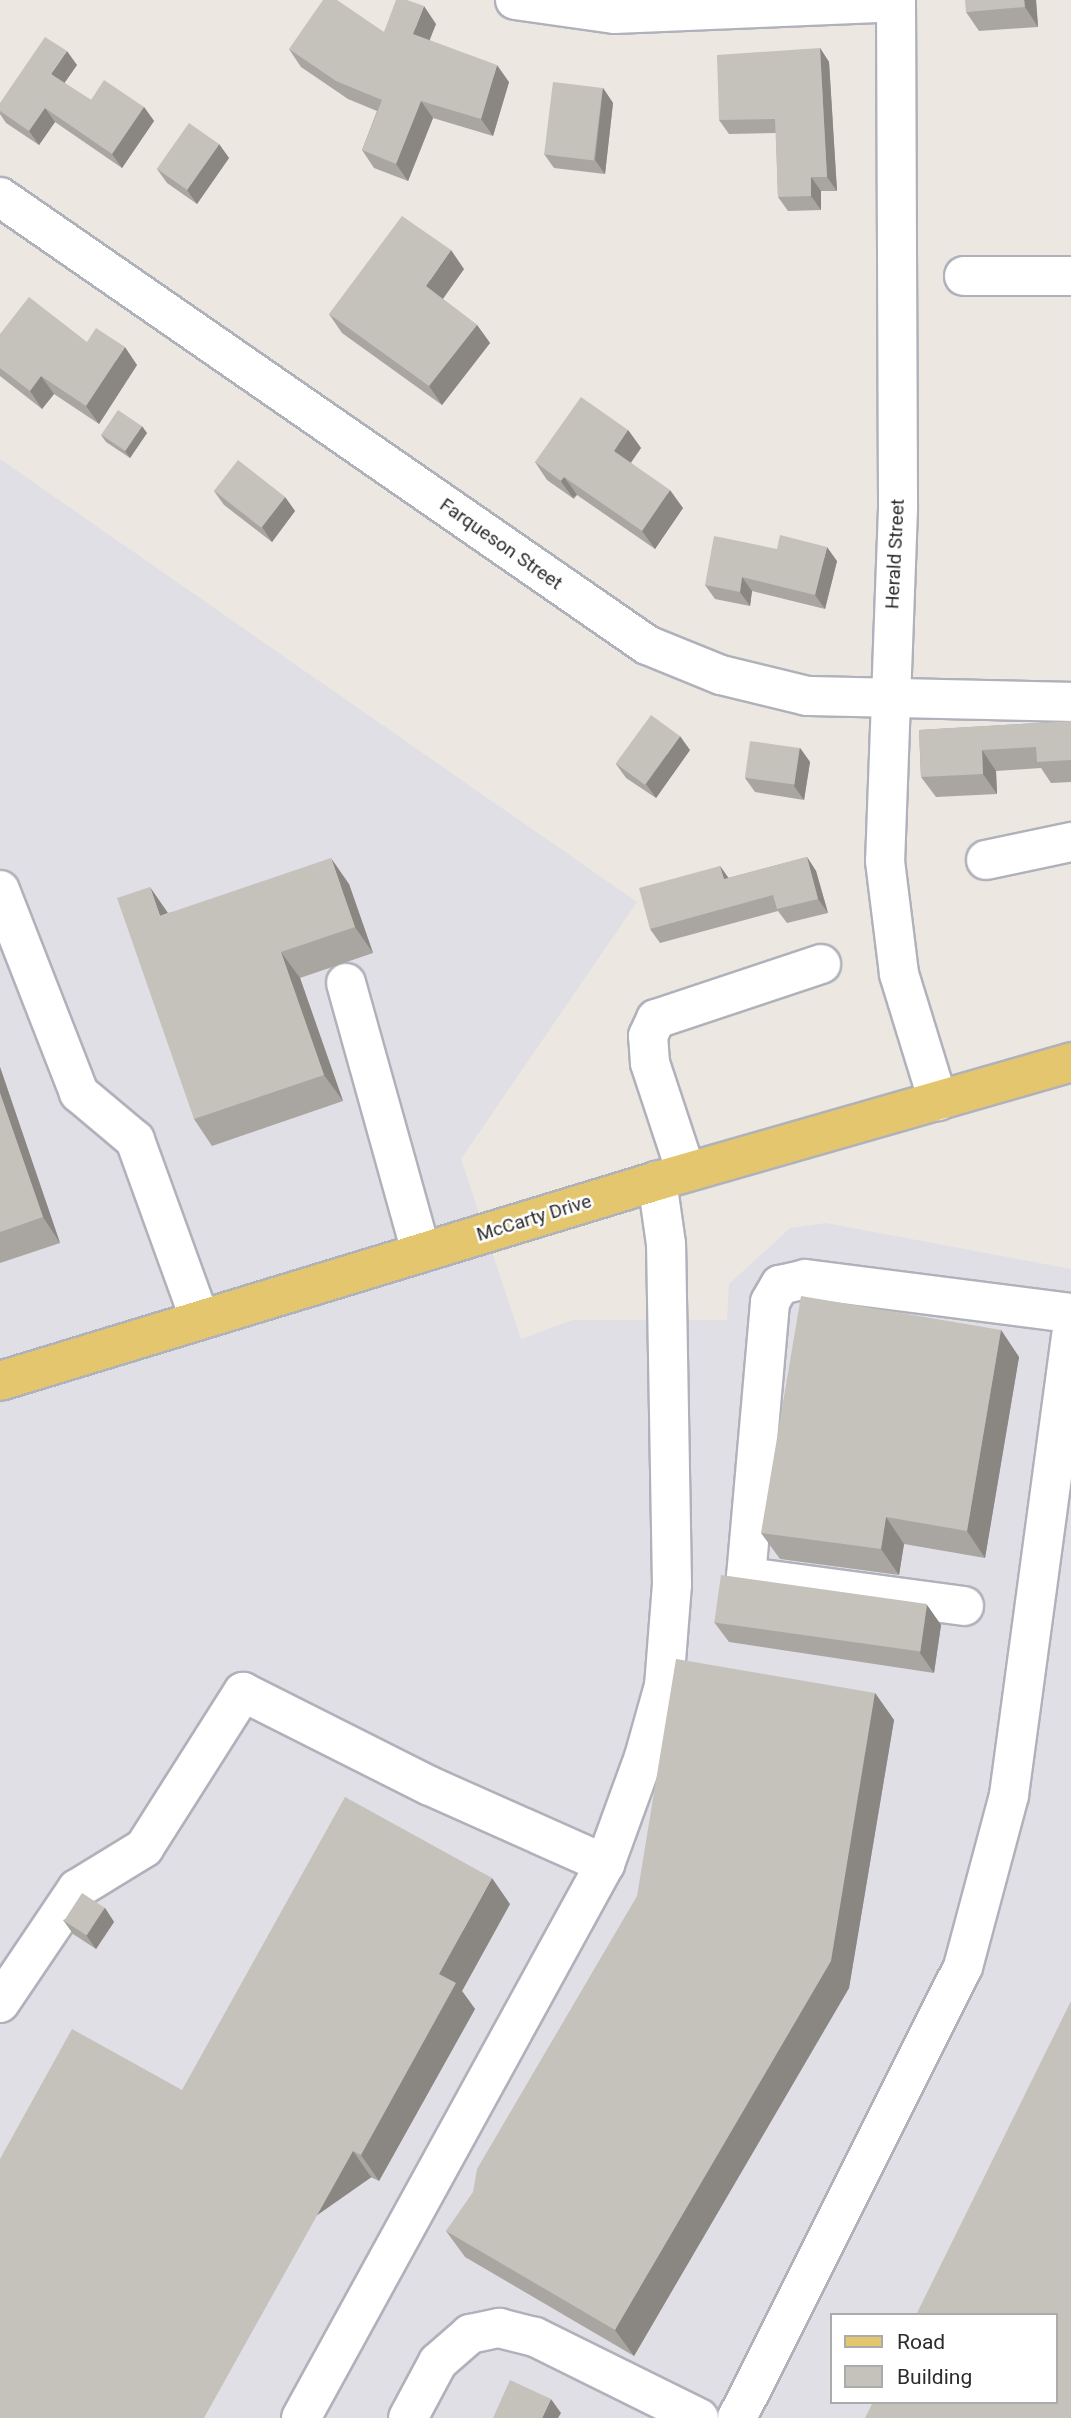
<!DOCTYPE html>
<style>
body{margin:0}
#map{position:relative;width:1071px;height:2418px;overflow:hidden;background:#ece7e0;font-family:Roboto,sans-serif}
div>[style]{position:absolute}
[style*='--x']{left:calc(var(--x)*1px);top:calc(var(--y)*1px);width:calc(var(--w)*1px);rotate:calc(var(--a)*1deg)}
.industrial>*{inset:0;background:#e1dfe6}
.roads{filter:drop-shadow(2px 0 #b0b2bb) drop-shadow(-2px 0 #b0b2bb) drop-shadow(0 2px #b0b2bb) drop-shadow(0 -2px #b0b2bb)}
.minor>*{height:38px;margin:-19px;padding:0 19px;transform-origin:19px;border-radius:19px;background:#fff}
.major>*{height:38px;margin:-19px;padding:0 19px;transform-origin:19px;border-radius:19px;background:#e3c66e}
.wall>*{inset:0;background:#a9a6a1}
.shaded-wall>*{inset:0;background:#8a8783;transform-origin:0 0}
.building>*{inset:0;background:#c5c1bb;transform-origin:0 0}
span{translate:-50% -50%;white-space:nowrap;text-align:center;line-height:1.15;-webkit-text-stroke:5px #fff;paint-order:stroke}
.street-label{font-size:19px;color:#2c2c2c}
.legend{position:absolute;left:830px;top:2313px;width:228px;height:91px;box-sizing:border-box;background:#fff;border:2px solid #ababab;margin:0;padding:9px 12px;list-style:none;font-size:21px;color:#2c2c2c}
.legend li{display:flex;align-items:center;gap:14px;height:35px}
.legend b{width:35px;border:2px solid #ababab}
</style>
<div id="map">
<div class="industrial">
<i style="clip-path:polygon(evenodd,0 459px,637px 902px,461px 1159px,521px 1339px,573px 1320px,727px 1320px,729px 1284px,790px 1228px,826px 1223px,1071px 1269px,1071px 2418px,0 2418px,0 459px,831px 2315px,1055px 2315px,1055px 2402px,831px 2402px,831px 2315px)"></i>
</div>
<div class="roads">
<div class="minor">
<i style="--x:515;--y:0;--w:100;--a:8"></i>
<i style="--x:614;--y:14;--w:282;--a:-2.4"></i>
<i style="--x:896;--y:0;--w:509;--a:89.77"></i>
<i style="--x:898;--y:509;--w:352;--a:92.1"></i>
<i style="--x:885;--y:861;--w:114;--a:82.9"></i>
<i style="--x:899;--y:974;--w:133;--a:72.9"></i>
<i style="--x:0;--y:197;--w:787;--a:34.7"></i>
<i style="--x:647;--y:645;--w:80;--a:22.1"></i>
<i style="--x:721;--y:675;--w:89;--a:13.7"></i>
<i style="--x:807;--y:696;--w:264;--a:1.3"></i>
<i style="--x:964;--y:276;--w:107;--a:0"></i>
<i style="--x:986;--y:860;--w:87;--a:-12"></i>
<i style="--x:0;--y:890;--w:218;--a:68.7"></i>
<i style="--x:79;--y:1093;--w:73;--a:40"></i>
<i style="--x:135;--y:1140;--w:191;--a:70.1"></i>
<i style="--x:346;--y:983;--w:279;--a:74.4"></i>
<i style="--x:686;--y:1172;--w:115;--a:-108.3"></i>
<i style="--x:650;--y:1063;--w:27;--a:-94"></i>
<i style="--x:648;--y:1036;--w:19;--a:-65"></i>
<i style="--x:656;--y:1019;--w:174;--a:-18.4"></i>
<i style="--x:964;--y:1606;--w:220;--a:-172.4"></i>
<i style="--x:746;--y:1577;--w:276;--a:-85"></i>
<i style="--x:770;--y:1302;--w:20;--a:-60"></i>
<i style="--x:780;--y:1285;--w:26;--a:-13"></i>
<i style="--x:805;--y:1279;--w:268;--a:7.3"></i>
<i style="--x:0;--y:2003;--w:138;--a:-56"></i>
<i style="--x:77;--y:1889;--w:79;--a:-31.5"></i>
<i style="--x:144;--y:1848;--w:185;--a:-57.6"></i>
<i style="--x:243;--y:1692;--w:209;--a:26.7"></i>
<i style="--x:430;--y:1786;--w:192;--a:24"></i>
<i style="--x:301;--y:2418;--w:632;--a:-61.24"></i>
<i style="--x:605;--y:1864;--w:114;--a:-70"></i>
<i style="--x:644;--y:1757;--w:74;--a:-74.3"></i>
<i style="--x:664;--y:1686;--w:101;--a:-85.5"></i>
<i style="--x:672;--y:1585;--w:341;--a:-91"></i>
<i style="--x:666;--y:1244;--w:64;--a:-98.1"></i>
<i style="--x:408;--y:2418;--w:64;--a:-61.8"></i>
<i style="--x:438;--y:2362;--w:43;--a:-41.2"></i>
<i style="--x:470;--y:2334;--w:30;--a:-12"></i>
<i style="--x:499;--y:2328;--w:37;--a:14"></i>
<i style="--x:535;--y:2337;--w:183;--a:26.3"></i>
<i style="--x:737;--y:2418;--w:504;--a:-63.38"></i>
<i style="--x:963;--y:1967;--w:178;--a:-75"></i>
<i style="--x:1009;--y:1795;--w:463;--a:-82.3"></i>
</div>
<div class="major">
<i style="--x:0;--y:1381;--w:687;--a:-16.93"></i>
<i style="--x:657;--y:1181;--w:431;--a:-16"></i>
</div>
</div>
<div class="wall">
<i style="clip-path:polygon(1036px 0,1038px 27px,979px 31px,966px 12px)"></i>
<i style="clip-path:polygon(436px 24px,429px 40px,509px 82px,493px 136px,433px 118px,408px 181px,374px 168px,362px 150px,377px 111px,348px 99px,301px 67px,289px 49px)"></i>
<i style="clip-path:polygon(820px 48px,829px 62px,837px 191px,821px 191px,821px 210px,788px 211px,778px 197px,776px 133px,729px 134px,719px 120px)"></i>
<i style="clip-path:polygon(77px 65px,64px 83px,91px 100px,144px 107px,154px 121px,122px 168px,55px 122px,39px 145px,6px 123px,0 114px,0 111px)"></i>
<i style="clip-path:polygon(603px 88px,613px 103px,605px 174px,554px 168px,544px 154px)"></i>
<i style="clip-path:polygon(219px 144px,229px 158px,197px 204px,167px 183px,157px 169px)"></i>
<i style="clip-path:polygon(464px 269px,443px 299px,477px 325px,490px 343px,442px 405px,342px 333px,329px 314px)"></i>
<i style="clip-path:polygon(0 334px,137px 365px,99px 424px,54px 394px,42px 409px,0 376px)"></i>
<i style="clip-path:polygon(628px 430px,641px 448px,631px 463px,683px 508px,655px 549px,577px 495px,574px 499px,547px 480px,535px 462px)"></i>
<i style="clip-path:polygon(147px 433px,130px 458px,106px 442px,101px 435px)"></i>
<i style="clip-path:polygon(214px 491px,285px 497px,295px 511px,272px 542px,224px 505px)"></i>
<i style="clip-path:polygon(777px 549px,837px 561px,825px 609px,752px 591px,750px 606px,715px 599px,705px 585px)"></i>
<i style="clip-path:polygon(1071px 721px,1071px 782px,1051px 783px,1041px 768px,996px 771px,997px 794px,936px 797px,921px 777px,919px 730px)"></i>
<i style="clip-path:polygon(800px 748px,810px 762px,804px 800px,755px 792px,745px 778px)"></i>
<i style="clip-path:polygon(690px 750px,656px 798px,626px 778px,616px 764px)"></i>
<i style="clip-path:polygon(807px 857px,816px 871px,828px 913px,787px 923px,778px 911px,660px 943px,650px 929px,720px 866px,728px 878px)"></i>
<i style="clip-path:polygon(349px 884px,373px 953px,300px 978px,343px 1101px,212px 1146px,194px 1119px,168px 913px)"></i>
<i style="clip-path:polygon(0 1067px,60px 1243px,0 1263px)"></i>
<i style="clip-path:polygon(1001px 1330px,1019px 1357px,985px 1558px,904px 1544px,899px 1575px,780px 1559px,761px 1533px)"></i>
<i style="clip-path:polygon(927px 1605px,941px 1625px,934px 1673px,729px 1642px,714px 1622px)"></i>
<i style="clip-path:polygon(875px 1693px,894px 1720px,849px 1988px,634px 2356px,465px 2257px,446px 2231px)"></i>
<i style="clip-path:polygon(510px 1904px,462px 1991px,475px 2009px,379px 2181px,182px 2090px)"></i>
<i style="clip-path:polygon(105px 1908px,114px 1922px,96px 1949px,73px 1934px,63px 1920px)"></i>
</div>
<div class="shaded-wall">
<i style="clip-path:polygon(1024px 0,1036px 0,1038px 27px,1025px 7px)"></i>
<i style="clip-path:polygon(424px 6px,436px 24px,425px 52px,413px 34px)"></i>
<i style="clip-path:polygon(820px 48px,829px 62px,837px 191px,827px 177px)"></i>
<i style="clip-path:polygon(67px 51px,77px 65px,61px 88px,51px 74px)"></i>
<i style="clip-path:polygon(497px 65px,509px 82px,493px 136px,481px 119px)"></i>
<i style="clip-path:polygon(603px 88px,613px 103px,605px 174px,595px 160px)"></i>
<i style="clip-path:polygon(421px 101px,433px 118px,408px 181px,396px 164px)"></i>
<i style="clip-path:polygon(144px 107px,154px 121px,122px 168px,112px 154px)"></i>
<i style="clip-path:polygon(45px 108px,55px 122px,39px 145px,29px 131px)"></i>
<i style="clip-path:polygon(219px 144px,229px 158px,197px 204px,187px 190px)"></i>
<i style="clip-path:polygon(811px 177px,821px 191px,821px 210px,811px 196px)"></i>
<i style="clip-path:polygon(451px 250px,464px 269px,439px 304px,426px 286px)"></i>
<i style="clip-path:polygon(477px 325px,490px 343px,442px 405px,429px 386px)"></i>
<i style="clip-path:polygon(125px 347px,137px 365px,99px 424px,86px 406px)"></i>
<i style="clip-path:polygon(41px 376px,54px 394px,42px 409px,30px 391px)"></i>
<i style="clip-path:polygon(142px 426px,147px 433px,130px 458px,125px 451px)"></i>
<i style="clip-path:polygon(628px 430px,641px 448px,626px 469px,614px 451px)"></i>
<i style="left:564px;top:477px;width:22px;height:5px;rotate:54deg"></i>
<i style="clip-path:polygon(670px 490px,683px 508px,655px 549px,642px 531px)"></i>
<i style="clip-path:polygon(285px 497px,295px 511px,272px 542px,262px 527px)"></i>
<i style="clip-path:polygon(827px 547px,837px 561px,825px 609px,815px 595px)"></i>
<i style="clip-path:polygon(742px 577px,752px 591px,750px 606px,740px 592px)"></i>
<i style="clip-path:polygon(680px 736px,690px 750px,656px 798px,646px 784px)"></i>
<i style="clip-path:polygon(800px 748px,810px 762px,804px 800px,794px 786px)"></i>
<i style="clip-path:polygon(982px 750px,996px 771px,997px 794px,983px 774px)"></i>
<i style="clip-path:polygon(807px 857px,816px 871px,828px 913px,818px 899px)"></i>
<i style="clip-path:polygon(331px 858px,349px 884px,373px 953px,355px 927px)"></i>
<i style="clip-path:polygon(720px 866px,730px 880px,724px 879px)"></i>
<i style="clip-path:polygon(150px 887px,168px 913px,160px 916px)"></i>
<i style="clip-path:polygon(281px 952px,300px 978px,343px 1101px,324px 1075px)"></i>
<i style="clip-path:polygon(0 1067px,60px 1243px,43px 1217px,0 1093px)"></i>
<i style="clip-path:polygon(1001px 1330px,1019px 1357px,985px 1558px,967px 1531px)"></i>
<i style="clip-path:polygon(886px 1517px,904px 1544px,899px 1575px,881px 1549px)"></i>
<i style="clip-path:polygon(927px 1605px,941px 1625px,934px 1673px,920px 1653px)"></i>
<i style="clip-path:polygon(875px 1693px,894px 1720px,849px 1988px,634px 2356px,615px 2330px)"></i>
<i style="clip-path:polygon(492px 1878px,510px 1904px,462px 1991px,475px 2009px,379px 2181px,361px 2155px,439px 1974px)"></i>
<i style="clip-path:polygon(105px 1908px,114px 1922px,96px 1949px,86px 1935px)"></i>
<i style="left:353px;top:2151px;width:32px;height:306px;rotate:55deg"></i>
<i style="clip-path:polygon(551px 2399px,561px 2413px,558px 2418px,542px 2418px)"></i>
</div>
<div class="building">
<i style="clip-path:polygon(323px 0,337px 0,384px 32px,396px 0,407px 0,424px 6px,413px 34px,497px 65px,481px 119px,421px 101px,396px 164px,362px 150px,382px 100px,336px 81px,289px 49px)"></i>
<i style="clip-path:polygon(965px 0,1024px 0,1025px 7px,966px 12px)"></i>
<i style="clip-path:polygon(45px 37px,67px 51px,51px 74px,91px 100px,104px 80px,144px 107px,112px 154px,45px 108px,29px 131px,0 111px,0 103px)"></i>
<i style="clip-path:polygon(820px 48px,827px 177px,811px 177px,811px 196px,778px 197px,775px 119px,719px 120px,717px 55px)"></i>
<i style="left:553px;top:82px;width:50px;height:73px;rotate:7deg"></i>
<i style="left:189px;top:123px;width:37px;height:56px;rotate:35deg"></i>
<i style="clip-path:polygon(402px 216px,451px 250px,426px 286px,477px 325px,429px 386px,329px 314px)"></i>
<i style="clip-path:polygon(29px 297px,87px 342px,96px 328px,125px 347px,86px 406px,41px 376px,30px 391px,0 368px,0 334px)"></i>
<i style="clip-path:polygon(581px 397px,628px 430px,614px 451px,670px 490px,642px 531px,564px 477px,561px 481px,535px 462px)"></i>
<i style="left:118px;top:410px;width:29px;height:30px;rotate:34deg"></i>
<i style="left:238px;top:460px;width:60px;height:39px;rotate:38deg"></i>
<i style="clip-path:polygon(780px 535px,827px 547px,815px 595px,742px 577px,740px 592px,705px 585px,714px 536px,777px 549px)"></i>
<i style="left:651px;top:715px;width:36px;height:60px;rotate:36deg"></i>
<i style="clip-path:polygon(1071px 721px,1071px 760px,1037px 762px,1036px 747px,982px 750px,983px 774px,921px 777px,919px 730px)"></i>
<i style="left:750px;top:741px;width:50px;height:37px;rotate:8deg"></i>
<i style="clip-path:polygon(807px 857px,818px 899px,777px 909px,773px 895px,650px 929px,639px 888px,720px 866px,724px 879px)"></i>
<i style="clip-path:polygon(331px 858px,355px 927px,281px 952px,324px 1075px,194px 1119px,117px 898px,150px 887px,160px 916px)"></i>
<i style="clip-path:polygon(0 1093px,43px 1217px,0 1232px)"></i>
<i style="clip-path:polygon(801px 1296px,1001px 1330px,967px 1531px,886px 1517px,881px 1549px,761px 1533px)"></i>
<i style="left:721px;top:1575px;width:208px;height:48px;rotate:8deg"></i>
<i style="clip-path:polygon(676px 1659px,875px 1693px,831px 1961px,615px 2330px,446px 2231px,473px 2192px,477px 2169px,637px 1896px)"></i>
<i style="clip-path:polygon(345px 1797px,492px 1878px,439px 1974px,456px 1983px,361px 2155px,353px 2151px,204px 2418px,0 2418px,0 2159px,72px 2029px,182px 2090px)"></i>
<i style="left:82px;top:1893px;width:27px;height:33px;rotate:33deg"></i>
<i style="clip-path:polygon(1071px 2001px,1071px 2418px,865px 2418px,873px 2402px,1055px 2402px,1055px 2315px,916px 2315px)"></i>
<i style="clip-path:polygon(510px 2380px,551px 2399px,542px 2418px,493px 2418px)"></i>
</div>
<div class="street-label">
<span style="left:501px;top:544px;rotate:35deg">Farqueson Street</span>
<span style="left:895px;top:554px;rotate:-87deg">Herald Street</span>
<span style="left:534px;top:1218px;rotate:-17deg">McCarty Drive</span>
</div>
<ul class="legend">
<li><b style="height:9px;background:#e3c66e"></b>Road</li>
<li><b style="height:19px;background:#c5c1bb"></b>Building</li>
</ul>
</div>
